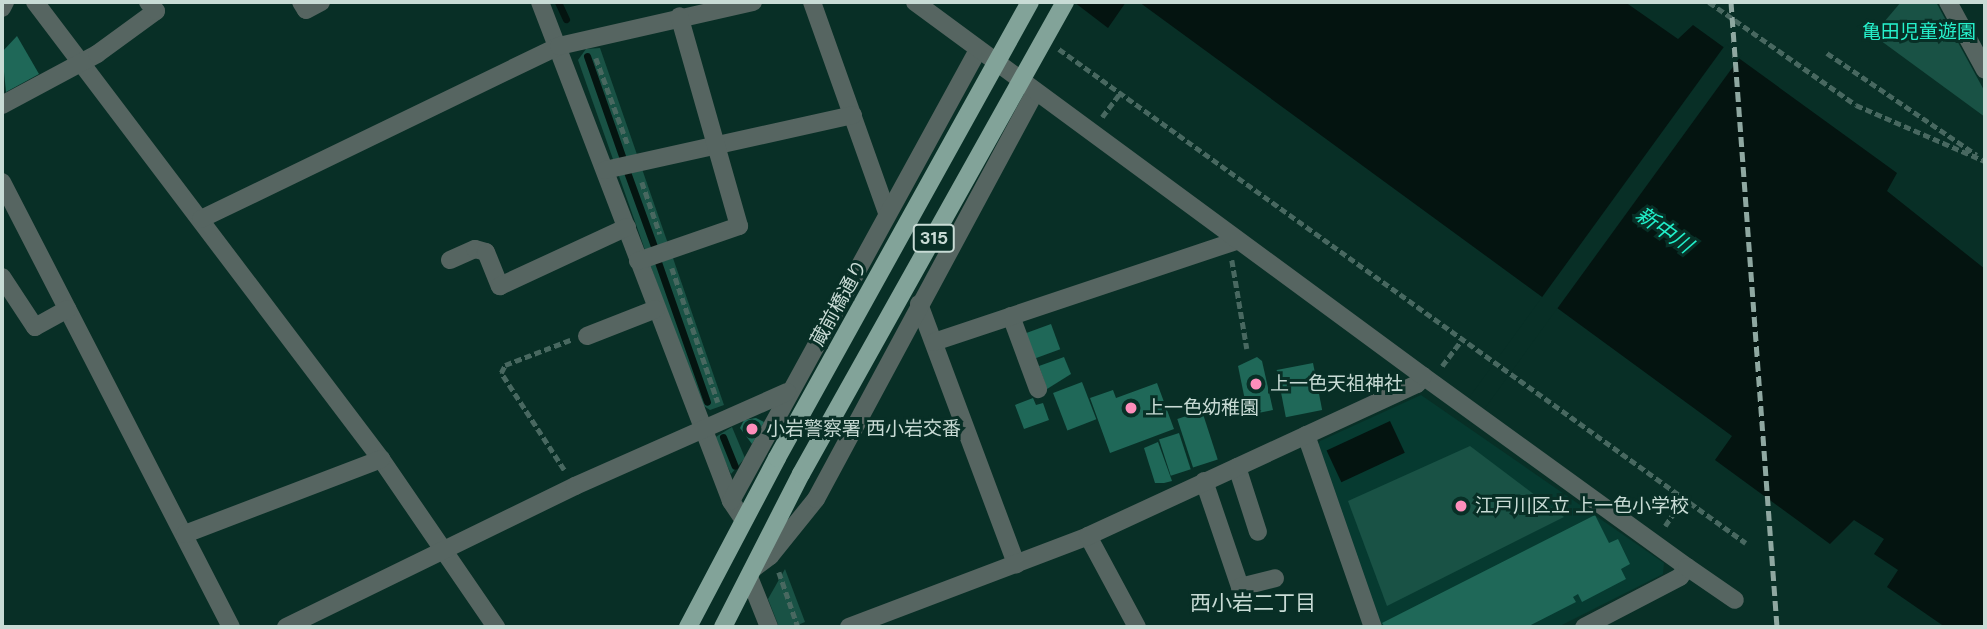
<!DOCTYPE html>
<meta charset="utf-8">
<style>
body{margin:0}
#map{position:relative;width:1987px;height:629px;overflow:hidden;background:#082f26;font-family:"DM Sans","Noto Sans JP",sans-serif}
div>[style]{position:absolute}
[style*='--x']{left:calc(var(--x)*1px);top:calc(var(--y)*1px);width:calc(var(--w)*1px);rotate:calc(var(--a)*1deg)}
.built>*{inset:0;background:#063a30}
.green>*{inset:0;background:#195245}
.water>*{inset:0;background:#041410;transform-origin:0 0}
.pier>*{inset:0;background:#082f26;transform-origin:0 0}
.stream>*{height:7px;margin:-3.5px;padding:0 3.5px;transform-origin:3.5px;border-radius:3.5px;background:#041410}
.building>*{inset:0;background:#1f6858;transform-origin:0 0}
.path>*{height:4.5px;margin-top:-2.25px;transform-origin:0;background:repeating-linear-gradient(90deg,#486860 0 7px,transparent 0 10.5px)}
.minor>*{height:18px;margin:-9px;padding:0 9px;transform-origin:9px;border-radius:9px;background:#566561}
.major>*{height:18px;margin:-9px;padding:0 9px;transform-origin:9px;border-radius:9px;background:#82a399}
.rail>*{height:5px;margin-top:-2.5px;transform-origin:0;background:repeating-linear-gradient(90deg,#8fa8a1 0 10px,transparent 0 15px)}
.major-bridge>*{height:18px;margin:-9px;padding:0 9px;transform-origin:9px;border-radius:9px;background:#82a399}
.dots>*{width:19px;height:19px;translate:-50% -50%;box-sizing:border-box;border:4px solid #082f26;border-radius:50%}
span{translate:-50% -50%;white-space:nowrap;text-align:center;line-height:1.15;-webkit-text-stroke:6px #082f26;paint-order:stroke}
.shield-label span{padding:2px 5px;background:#082f26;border:2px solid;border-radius:5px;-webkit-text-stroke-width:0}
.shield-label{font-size:18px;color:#c8dbd5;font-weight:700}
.park-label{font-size:19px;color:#26f1cc}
.street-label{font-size:19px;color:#c8dbd5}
.poi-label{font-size:19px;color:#c8dbd5}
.left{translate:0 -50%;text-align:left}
.water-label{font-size:21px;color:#21efca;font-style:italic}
.neighbourhood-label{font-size:21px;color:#c8dbd5}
.frame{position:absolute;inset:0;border:4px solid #c8dbd5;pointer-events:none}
</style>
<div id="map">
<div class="built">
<i style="clip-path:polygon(1421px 395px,1664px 563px,1663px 574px,1558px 627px,1381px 627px,1317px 449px,1320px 441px)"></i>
</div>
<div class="green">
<i style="clip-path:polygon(1901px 2px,1936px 2px,1985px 92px,1985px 117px,1873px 35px)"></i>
<i style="clip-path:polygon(600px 48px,724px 405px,710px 410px,699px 403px,578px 60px,586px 49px)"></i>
<i style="clip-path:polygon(732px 427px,745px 458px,731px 474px,714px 438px)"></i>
<i style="clip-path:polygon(1470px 446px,1564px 517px,1387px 606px,1348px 501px)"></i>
<i style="clip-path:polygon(785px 569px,805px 622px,793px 627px,779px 627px,768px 599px)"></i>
</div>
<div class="water">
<i style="clip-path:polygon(1074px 2px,1126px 2px,1108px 28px)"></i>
<i style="clip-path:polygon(1139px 2px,1625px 2px,1678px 39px,1693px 25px,1897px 173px,1887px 191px,1985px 269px,1985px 627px,1945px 627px,1887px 587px,1898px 570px,1874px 554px,1884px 539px,1854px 520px,1830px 544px,1715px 460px,1732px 436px)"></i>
<i style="left:1390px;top:421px;width:35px;height:70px;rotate:65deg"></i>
</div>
<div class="pier">
<i style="left:1726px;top:44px;width:19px;height:457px;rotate:36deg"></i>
</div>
<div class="stream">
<i style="--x:558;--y:2;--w:19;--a:65"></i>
<i style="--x:587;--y:56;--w:109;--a:70.7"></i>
<i style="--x:626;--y:169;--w:85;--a:70.1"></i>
<i style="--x:658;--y:262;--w:148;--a:70.7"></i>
<i style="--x:723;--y:437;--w:31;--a:68"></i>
</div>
<div class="building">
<i style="clip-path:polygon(17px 36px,39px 74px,6px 92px,2px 52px)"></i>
<i style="left:1051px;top:324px;width:27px;height:27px;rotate:70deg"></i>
<i style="clip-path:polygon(1064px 357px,1071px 374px,1047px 389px,1039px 366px)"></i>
<i style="clip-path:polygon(1257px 357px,1262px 361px,1273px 410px,1248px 415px,1238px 366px)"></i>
<i style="left:1313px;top:363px;width:48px;height:37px;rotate:79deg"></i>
<i style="left:1082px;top:382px;width:40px;height:31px;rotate:69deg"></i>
<i style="clip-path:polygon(1157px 383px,1174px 429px,1110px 453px,1090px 398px,1113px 390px,1116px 398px)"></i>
<i style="clip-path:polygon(1033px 398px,1036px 405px,1043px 403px,1049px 420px,1024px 429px,1015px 405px)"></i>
<i style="left:1202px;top:411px;width:51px;height:26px;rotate:72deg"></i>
<i style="clip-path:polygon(756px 418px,764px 422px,752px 444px,740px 428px,744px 420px)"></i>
<i style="left:1179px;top:433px;width:38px;height:21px;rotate:72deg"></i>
<i style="clip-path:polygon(1158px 442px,1172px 481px,1164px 483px,1155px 483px,1144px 448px)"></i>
<i style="clip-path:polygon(1595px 515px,1609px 543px,1618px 539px,1630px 564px,1621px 569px,1626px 579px,1582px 602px,1578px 594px,1573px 597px,1576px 602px,1527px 627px,1385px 627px,1382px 623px)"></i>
</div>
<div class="path">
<i style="--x:1709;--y:2;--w:179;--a:35"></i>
<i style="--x:1856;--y:105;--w:141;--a:23.5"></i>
<i style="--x:1059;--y:49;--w:846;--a:35.72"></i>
<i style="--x:1827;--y:53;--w:181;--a:34.2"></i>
<i style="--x:596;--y:58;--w:93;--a:69.8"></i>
<i style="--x:1102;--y:117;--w:30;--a:-53"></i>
<i style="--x:642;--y:182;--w:55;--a:70.9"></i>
<i style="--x:1232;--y:260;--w:90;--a:80.4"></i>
<i style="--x:672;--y:268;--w:142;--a:71.1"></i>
<i style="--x:1442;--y:366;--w:34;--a:-53"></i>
<i style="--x:564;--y:470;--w:116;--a:-123"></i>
<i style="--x:501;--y:373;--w:9;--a:-63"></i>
<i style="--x:505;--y:365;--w:70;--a:-21"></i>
<i style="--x:1665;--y:526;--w:34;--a:-56"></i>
<i style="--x:779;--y:572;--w:58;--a:70.9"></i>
</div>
<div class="minor">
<i style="--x:35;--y:2;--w:573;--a:52.87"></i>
<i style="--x:381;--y:459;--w:204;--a:55.6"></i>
<i style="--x:301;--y:2;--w:9;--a:58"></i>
<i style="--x:306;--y:10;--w:17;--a:-28"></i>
<i style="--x:540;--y:2;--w:534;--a:69.05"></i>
<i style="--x:812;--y:2;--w:224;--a:70.4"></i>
<i style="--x:1948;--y:2;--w:77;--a:61.4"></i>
<i style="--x:2;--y:8;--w:7;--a:-63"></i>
<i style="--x:2;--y:105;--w:108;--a:-28.2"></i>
<i style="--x:97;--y:54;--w:73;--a:-36.1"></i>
<i style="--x:156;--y:11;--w:12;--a:-132"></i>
<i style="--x:605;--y:170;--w:254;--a:-12.5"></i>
<i style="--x:2;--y:182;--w:500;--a:62.77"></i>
<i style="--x:201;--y:219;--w:398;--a:-25.8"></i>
<i style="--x:559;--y:46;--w:199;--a:-12.8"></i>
<i style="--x:450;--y:260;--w:27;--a:-24"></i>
<i style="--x:475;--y:249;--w:11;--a:15"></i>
<i style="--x:486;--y:252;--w:37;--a:68"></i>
<i style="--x:500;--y:286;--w:140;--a:-24.9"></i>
<i style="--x:638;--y:261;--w:107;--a:-19.1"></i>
<i style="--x:739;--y:226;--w:218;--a:-105.9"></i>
<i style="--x:2;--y:277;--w:60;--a:56.6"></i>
<i style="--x:35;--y:327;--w:37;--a:-29"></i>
<i style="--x:919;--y:304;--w:278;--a:69.5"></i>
<i style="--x:1011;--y:316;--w:78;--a:69.7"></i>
<i style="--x:587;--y:336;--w:74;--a:-21.4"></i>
<i style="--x:934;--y:342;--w:318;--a:-18.5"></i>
<i style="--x:1423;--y:376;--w:326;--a:35.9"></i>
<i style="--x:1687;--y:567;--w:12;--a:125"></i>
<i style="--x:1680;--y:577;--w:108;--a:152.5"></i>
<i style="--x:1306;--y:435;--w:203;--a:70.8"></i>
<i style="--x:1237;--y:467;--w:68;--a:72.1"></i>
<i style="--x:1204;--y:481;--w:112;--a:71.2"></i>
<i style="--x:1240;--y:587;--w:36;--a:-14"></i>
<i style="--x:743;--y:519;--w:22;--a:-124"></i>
<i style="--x:731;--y:501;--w:514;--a:-61.29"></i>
<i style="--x:185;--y:534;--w:210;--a:-20.9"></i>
<i style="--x:1088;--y:536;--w:103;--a:61.7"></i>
<i style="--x:1687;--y:567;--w:58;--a:34.5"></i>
<i style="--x:754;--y:568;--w:20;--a:-37"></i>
<i style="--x:770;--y:556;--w:73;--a:-51.1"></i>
<i style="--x:816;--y:499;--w:462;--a:-61.7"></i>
<i style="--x:749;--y:577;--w:54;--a:68.2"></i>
<i style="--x:286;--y:627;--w:322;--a:-26"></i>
<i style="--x:575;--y:486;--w:232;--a:-23.9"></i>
<i style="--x:849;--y:627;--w:256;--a:-20.8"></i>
<i style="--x:1088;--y:536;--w:362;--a:-24.8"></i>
<i style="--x:1417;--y:384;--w:10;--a:-53"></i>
<i style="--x:1423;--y:376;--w:631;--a:-143.64"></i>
</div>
<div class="major">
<i style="--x:688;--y:627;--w:191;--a:-62.2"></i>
<i style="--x:723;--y:627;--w:172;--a:-63"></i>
</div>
<div class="rail">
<i style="--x:1731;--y:2;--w:627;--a:85.79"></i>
</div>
<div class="major-bridge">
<i style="--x:777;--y:458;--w:521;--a:-60.98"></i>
<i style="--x:801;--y:474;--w:541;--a:-60.78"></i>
</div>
<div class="dots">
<i style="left:1256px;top:384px;background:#fe8ebb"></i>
<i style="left:1131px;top:408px;background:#fe8ebb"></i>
<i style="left:752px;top:429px;background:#fe8ebb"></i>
<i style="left:1461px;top:506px;background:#fe8ebb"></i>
</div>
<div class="shield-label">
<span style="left:934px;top:238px">315</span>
</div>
<div class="park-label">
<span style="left:1919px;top:32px">亀田児童遊園</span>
</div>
<div class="street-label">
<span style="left:839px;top:303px;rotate:-61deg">蔵前橋通り</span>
</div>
<div class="poi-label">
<span class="left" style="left:1270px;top:384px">上一色天祖神社</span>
<span class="left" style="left:1145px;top:408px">上一色幼稚園</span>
<span class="left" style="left:766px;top:429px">小岩警察署 西小岩交番</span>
<span class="left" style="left:1475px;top:506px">江戸川区立 上一色小学校</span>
</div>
<div class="water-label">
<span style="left:1664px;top:230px;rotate:35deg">新中川</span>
</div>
<div class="neighbourhood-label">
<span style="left:1253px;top:603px">西小岩二丁目</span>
</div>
<div class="frame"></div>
</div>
